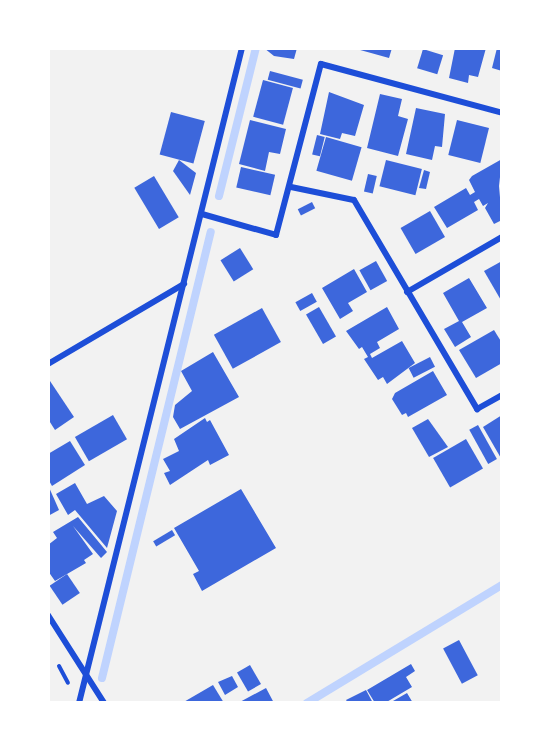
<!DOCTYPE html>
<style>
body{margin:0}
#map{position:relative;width:550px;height:751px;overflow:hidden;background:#f2f2f2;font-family:Figtree,sans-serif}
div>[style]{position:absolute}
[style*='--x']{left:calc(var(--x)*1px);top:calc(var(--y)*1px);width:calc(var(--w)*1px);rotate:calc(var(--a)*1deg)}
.stream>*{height:8px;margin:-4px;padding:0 4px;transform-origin:4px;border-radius:4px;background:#bfd3fe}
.building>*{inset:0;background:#3d67dc;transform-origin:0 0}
.path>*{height:4px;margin:-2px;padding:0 2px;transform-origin:2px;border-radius:2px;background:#1d4ed8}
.minor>*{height:6px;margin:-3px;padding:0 3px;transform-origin:3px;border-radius:3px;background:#1d4ed8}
span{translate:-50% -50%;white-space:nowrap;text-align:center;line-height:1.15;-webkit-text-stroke:6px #fff;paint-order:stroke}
.frame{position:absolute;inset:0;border:50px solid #fff;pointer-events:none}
</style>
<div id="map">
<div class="stream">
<i style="--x:219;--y:196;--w:153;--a:-76"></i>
<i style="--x:102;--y:678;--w:459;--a:-76.3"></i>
<i style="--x:307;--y:703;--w:228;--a:-31.2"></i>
</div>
<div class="building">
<i style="clip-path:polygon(264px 48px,297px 48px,294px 59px,274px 56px)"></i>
<i style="clip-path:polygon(353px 48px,392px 48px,389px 58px)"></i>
<i style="clip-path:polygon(455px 48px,486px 48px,478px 77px,469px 75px,468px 83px,449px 78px)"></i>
<i style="clip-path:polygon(497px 48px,502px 48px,502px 71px,492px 68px)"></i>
<i style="left:423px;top:49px;width:21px;height:20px;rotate:17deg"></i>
<i style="left:270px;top:71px;width:34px;height:9px;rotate:15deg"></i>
<i style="left:263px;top:80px;width:31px;height:38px;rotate:15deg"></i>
<i style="clip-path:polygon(329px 92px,364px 105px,355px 136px,342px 133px,340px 139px,320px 134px)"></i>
<i style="clip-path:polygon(380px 94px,402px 99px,398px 116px,408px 119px,398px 156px,367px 148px)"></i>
<i style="clip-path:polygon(416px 108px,445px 114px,442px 147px,435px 146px,432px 160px,406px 154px)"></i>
<i style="left:171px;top:112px;width:35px;height:44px;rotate:15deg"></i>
<i style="clip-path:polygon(250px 120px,286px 129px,280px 154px,269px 152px,265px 171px,239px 164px)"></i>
<i style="left:457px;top:120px;width:33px;height:36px;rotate:14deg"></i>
<i style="left:317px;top:135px;width:8px;height:20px;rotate:14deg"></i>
<i style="left:326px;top:137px;width:37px;height:35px;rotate:16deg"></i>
<i style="clip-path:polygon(502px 159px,499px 186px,502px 220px,494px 224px,485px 208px,488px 203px,483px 206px,479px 199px,474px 202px,478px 210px,447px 228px,434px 207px,466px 188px,470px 195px,475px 192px,469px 180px,472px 176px)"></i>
<i style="clip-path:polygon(179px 160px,196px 173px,190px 195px,173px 171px)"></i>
<i style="left:386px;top:160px;width:37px;height:27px;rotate:14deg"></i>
<i style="left:241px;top:167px;width:35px;height:21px;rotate:13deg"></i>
<i style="clip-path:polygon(424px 170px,430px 172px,426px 189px,419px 188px)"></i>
<i style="left:368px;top:174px;width:9px;height:18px;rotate:13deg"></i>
<i style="left:154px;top:176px;width:48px;height:23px;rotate:59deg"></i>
<i style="left:312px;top:202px;width:7px;height:16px;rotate:63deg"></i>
<i style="left:430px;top:211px;width:30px;height:34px;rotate:60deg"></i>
<i style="left:240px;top:248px;width:25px;height:23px;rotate:58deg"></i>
<i style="left:376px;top:261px;width:23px;height:19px;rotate:61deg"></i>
<i style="clip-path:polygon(502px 261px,502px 302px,484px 271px)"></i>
<i style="clip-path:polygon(354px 269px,367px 292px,348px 303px,353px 311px,340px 319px,322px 288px)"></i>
<i style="clip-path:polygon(469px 278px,487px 308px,462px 322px,471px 337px,455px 347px,444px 329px,459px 321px,443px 293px)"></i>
<i style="left:312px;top:293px;width:10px;height:19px;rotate:61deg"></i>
<i style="left:319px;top:307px;width:34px;height:15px;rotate:60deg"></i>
<i style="clip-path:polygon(387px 307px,399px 329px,377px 342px,380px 348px,370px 354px,372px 358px,402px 341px,415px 363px,387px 384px,383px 377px,378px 380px,364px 359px,368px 357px,362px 347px,359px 349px,346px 331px)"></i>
<i style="left:262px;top:308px;width:39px;height:55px;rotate:61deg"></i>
<i style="clip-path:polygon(494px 330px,502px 343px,502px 363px,476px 378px,459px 350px)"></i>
<i style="clip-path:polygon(213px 352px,239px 397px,180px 429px,173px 417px,175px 405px,192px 391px,181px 371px)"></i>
<i style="left:430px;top:357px;width:11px;height:24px;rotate:63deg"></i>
<i style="clip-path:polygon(433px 371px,447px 395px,408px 417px,406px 413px,402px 415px,392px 399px,395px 393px)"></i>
<i style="clip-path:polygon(48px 378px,74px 417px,55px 430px,48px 419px)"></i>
<i style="left:113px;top:415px;width:28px;height:44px;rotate:60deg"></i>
<i style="clip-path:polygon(502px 415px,502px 460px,483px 427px)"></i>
<i style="clip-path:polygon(205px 418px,207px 422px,210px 420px,229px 455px,210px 465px,208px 460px,170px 485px,164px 473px,170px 471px,163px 459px,179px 451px,174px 439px)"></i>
<i style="clip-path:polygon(428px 419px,448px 447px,429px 457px,412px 428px)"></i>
<i style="left:478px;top:425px;width:39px;height:10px;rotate:61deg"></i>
<i style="left:466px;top:439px;width:34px;height:38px;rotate:60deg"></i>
<i style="clip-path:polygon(70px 441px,85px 465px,52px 486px,48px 479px,48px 454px)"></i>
<i style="clip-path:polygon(75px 483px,87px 504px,104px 496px,117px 511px,107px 548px,75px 510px,68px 515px,56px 494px)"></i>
<i style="clip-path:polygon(48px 485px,59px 510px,48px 516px)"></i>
<i style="clip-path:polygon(241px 489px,276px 548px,202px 591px,193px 574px,199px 571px,174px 528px)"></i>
<i style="clip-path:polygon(78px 517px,107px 552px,101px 558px,73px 526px,93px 554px,84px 560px,86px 563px,55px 581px,48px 571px,48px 545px,57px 538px,53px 532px)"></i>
<i style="left:172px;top:530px;width:6px;height:22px;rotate:59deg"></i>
<i style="left:67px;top:574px;width:23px;height:21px;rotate:56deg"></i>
<i style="left:459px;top:640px;width:40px;height:18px;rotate:62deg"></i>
<i style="clip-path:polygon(411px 664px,415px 671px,406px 677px,412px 687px,385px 703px,375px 703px,367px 690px)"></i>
<i style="left:250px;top:665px;width:22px;height:15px;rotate:60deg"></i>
<i style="clip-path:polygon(232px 676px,238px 687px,225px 695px,218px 682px)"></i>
<i style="clip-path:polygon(213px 685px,224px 703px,182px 703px)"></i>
<i style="clip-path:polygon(266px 688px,274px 703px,238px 703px)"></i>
<i style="clip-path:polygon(366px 690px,373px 703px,348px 703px,346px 700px)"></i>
<i style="clip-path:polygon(407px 693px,413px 703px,389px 703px,393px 701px)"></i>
</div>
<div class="path">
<i style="--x:59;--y:666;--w:19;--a:62"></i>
</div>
<div class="minor">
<i style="--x:291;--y:187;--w:64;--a:11.7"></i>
<i style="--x:354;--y:200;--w:243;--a:59.5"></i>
<i style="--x:477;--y:409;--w:29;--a:-29"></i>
<i style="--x:202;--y:214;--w:77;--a:15.8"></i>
<i style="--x:276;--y:235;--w:177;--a:-75.3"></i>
<i style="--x:321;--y:64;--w:188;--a:15.1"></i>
<i style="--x:407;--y:292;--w:110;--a:-30.1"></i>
<i style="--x:48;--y:364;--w:158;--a:-30.5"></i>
<i style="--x:48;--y:615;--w:104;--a:57.5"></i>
<i style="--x:79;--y:703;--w:675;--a:-76.03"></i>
</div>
<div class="frame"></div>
</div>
